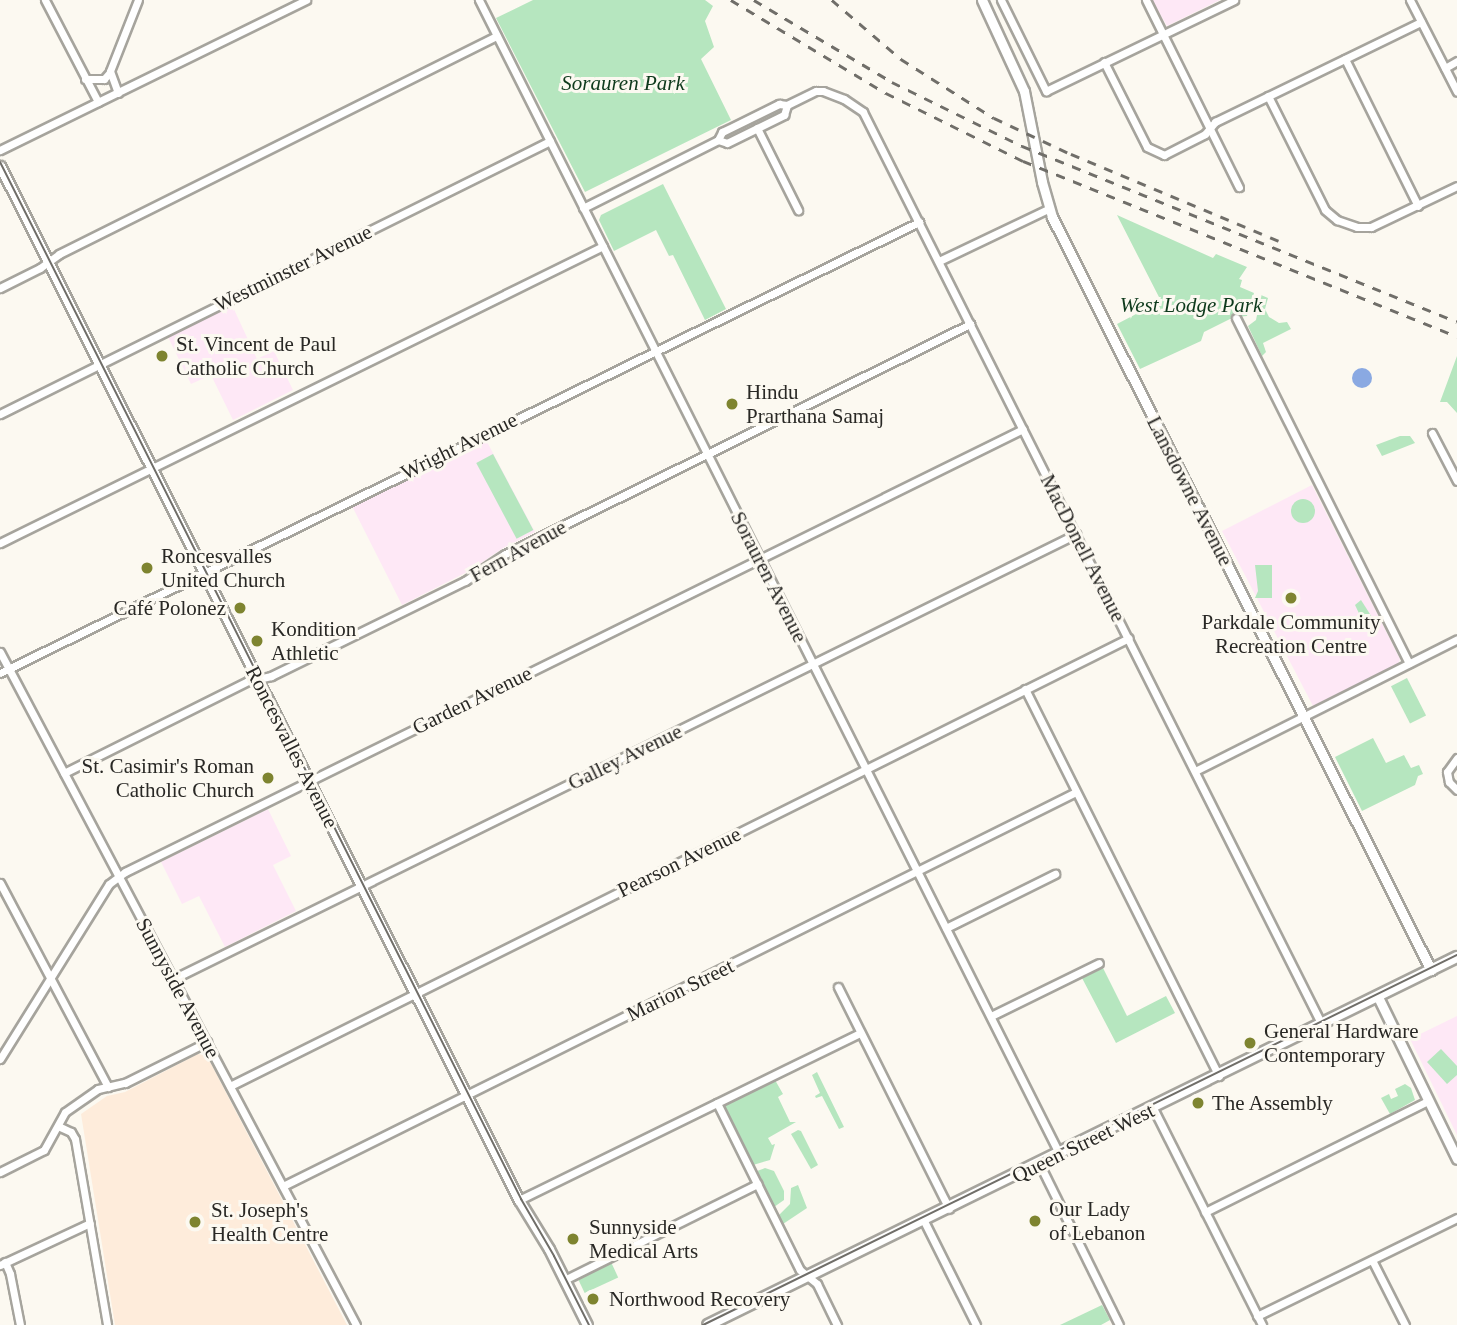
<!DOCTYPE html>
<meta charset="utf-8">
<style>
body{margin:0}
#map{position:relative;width:1457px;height:1325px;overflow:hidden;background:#fcf9f1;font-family:"Times New Roman",serif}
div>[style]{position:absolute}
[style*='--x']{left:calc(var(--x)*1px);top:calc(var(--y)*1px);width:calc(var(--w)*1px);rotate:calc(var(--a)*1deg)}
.education>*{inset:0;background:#fee8f6}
.medical>*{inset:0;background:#feecdb}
.green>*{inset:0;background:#b6e6bf;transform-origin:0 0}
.round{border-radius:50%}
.water>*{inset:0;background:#8aa9e2}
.roads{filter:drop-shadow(2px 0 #a6a49d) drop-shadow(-2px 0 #a6a49d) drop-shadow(0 2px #a6a49d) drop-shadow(0 -2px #a6a49d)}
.minor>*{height:7px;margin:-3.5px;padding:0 3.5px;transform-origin:3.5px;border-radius:3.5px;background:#fff}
.tertiary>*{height:9px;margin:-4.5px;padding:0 4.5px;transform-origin:4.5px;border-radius:4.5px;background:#fff}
.secondary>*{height:10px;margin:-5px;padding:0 5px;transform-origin:5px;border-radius:5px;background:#fff}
.tram>*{height:2px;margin:-1px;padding:0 1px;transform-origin:1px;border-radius:1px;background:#706e69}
.rail>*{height:2.5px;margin-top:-1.25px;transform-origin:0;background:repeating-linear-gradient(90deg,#706e69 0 9px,transparent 0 18px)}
.dots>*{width:19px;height:19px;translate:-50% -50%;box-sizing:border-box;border:4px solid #fcf9f1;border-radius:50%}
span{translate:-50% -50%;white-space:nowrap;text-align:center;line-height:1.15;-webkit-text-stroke:6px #fcf9f1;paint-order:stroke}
.park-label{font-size:21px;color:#0e3a1c;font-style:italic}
.street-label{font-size:21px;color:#292825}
.poi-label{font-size:21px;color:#292825}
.left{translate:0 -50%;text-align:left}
.right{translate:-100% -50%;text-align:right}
</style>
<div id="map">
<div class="education">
<i style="clip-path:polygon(1152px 0,1220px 0,1167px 26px)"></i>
<i style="clip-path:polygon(232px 305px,257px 359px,274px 351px,293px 390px,233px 420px,211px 375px,191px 384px,168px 337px)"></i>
<i style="clip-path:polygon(486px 440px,535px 532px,503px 548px,471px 570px,402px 605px,352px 506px)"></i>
<i style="clip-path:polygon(1312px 485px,1400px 659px,1398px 664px,1313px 706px,1222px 531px)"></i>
<i style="clip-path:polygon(268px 809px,291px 856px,273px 865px,296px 911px,225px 947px,199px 896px,182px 904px,161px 862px)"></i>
<i style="clip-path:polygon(1457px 1016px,1457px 1135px,1410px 1039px)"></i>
</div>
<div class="medical">
<i style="clip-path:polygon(198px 1054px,207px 1056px,347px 1325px,115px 1325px,81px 1114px,107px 1096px,125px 1092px)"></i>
</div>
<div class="green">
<i style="clip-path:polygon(533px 0,705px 0,713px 6px,705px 21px,714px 47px,701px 59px,731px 120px,585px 192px,496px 18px)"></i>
<i style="clip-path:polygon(663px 184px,726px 309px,705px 320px,673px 255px,669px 256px,656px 230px,614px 251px,599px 220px,601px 215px)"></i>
<i style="clip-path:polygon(1117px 215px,1213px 258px,1216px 254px,1247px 267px,1239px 279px,1242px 280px,1240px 287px,1254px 293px,1247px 316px,1234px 317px,1204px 332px,1201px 341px,1140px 369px,1117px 324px,1161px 301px)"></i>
<i style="clip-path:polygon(1261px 295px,1268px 298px,1265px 309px,1269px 317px,1279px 323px,1287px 322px,1291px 329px,1263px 343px,1266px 352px,1262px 356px,1248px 326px,1256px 320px)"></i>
<i style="clip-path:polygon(1457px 356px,1457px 413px,1447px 402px,1440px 402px)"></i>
<i style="clip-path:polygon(1400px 436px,1410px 436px,1415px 443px,1382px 456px,1376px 445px)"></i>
<i style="left:493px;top:454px;width:86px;height:19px;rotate:62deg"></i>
<i class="round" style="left:1291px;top:499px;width:24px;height:24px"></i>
<i style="clip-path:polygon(1255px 565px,1272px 565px,1272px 598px,1255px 598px,1258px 591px)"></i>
<i style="clip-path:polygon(1361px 600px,1377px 625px,1367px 630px,1355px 605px)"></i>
<i style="left:1407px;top:678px;width:42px;height:18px;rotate:63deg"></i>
<i style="clip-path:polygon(1373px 738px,1386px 763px,1404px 755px,1411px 768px,1419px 765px,1423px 774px,1418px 776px,1415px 785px,1362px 811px,1335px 757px)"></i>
<i style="clip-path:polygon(1103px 968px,1127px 1016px,1166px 996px,1175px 1013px,1116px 1043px,1082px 978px)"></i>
<i style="clip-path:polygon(1441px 1049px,1457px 1066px,1457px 1075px,1447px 1084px,1427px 1062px)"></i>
<i style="clip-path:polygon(817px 1072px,844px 1127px,839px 1129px,822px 1096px,816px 1098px,815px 1096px,820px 1093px,812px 1075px)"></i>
<i style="clip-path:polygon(775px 1080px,783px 1094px,778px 1097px,790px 1122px,796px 1122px,768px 1138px,772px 1145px,775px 1144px,770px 1160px,753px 1165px,725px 1107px,729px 1102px)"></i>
<i style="clip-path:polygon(1405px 1084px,1411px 1088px,1415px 1100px,1390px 1114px,1381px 1098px,1389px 1094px,1391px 1099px,1398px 1096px,1395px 1089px)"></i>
<i style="clip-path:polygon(798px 1130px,801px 1131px,818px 1165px,811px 1169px,791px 1134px)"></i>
<i style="clip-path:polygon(765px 1168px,774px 1171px,784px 1191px,784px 1200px,774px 1207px,757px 1171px)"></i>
<i style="clip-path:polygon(798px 1185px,807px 1208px,783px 1224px,779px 1215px,790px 1204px,791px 1188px)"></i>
<i style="left:611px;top:1262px;width:17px;height:37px;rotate:65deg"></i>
<i style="clip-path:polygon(1102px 1305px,1110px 1320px,1101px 1325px,1060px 1325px)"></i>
</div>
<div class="water">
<i class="round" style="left:1352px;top:368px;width:20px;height:20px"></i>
</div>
<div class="roads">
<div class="minor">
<i style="--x:45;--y:0;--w:115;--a:62.5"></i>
<i style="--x:479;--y:0;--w:1293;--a:63.3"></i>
<i style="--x:1001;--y:0;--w:102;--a:63.7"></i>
<i style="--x:1046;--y:91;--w:209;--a:-25.8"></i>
<i style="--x:1146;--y:0;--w:209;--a:63.6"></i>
<i style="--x:1410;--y:0;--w:103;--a:62.9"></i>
<i style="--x:1345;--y:59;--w:164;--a:63.6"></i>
<i style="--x:1104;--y:62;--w:95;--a:63.2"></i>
<i style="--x:1147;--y:147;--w:19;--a:25"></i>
<i style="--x:1164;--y:155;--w:46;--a:-27.1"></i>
<i style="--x:1205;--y:134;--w:16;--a:-50"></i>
<i style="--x:1215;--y:122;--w:229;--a:-25.9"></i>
<i style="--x:1445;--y:68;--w:14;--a:-30"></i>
<i style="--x:85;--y:79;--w:19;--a:0"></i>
<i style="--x:104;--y:79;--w:9;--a:-49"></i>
<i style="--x:118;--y:93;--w:23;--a:-110"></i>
<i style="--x:110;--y:71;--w:76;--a:-68.5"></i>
<i style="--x:1268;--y:96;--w:127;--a:63.4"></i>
<i style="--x:1325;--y:210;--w:16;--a:40"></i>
<i style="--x:1337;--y:220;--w:21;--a:19"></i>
<i style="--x:1357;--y:227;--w:14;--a:0"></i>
<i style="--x:1371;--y:227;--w:95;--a:-25.5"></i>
<i style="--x:757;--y:128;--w:92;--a:63.4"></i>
<i style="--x:718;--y:140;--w:9;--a:18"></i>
<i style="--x:727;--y:143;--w:64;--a:-26.2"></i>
<i style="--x:784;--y:115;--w:10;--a:-73"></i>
<i style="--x:0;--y:150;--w:341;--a:-26.1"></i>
<i style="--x:583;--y:208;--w:151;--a:-26.7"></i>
<i style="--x:718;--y:140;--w:9;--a:-63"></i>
<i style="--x:722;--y:132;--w:64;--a:-26.2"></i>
<i style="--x:779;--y:104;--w:8;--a:7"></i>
<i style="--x:787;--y:105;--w:32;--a:-26"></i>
<i style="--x:816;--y:91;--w:7;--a:0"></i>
<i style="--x:823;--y:91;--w:22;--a:21"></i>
<i style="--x:844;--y:99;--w:23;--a:34"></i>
<i style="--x:863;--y:112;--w:1022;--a:63.31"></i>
<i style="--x:939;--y:261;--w:121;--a:-25.5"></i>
<i style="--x:0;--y:288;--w:45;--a:-26.6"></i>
<i style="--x:40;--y:268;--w:24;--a:-36"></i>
<i style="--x:59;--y:254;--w:489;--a:-26.5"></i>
<i style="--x:1236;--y:318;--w:386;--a:63.4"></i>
<i style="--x:0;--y:414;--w:614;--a:-26.4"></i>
<i style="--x:1432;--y:433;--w:54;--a:62.5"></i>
<i style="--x:0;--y:543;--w:672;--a:-26.22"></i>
<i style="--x:0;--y:652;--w:761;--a:62.12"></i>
<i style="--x:0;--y:673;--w:1024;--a:-26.14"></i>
<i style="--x:1025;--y:689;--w:433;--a:63.4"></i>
<i style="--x:1457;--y:758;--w:17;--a:126"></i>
<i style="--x:1447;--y:772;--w:10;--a:79"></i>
<i style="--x:1449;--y:782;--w:11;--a:45"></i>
<i style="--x:1195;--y:771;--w:293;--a:-26.7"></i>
<i style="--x:64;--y:773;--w:206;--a:-26.6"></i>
<i style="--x:248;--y:681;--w:24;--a:-12"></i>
<i style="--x:271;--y:676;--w:216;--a:-26.1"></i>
<i style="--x:465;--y:581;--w:48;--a:-34"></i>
<i style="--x:505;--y:554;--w:519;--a:-26.32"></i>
<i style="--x:0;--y:883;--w:231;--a:62.1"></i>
<i style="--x:946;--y:928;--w:122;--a:-26.4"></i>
<i style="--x:173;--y:979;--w:1007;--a:-26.23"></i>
<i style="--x:838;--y:987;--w:248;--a:63.4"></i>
<i style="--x:991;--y:1016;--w:120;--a:-26.1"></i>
<i style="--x:0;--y:1059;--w:206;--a:-58.1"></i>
<i style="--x:109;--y:884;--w:20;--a:-37"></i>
<i style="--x:125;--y:872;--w:1001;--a:-26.26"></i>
<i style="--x:230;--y:1086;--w:1004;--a:-26.49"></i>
<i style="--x:717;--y:1103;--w:186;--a:63.6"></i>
<i style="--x:800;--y:1270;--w:22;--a:39"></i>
<i style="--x:817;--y:1284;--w:46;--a:64"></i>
<i style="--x:1153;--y:1108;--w:243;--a:63.3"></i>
<i style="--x:58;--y:1126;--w:14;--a:25"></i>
<i style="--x:71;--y:1132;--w:8;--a:60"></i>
<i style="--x:75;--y:1139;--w:189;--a:80.2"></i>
<i style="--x:1040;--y:1165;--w:178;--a:63.7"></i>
<i style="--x:0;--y:1172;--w:49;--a:-26.6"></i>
<i style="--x:44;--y:1150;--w:43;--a:-61.1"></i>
<i style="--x:65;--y:1112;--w:40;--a:-34.9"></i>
<i style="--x:98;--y:1089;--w:28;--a:-13"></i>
<i style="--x:125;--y:1083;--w:92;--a:-26.6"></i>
<i style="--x:283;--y:1186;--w:885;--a:-26.42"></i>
<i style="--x:519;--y:1200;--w:380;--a:-26.1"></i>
<i style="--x:1205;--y:1212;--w:249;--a:-26.5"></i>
<i style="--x:924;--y:1221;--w:116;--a:63.4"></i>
<i style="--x:1372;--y:1260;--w:73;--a:63.1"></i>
<i style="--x:5;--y:1262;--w:13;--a:67"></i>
<i style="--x:10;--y:1274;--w:52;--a:78.9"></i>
<i style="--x:0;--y:1265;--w:99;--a:-25"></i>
<i style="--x:564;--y:1280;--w:216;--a:-26.4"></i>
<i style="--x:1257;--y:1316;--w:223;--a:-26.1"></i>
</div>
<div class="tertiary">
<i style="--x:982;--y:0;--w:100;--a:65.2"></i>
<i style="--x:1024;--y:91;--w:93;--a:78.8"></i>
<i style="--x:1042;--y:182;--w:36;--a:74"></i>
<i style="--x:1052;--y:217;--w:843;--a:63.28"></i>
<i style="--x:0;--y:166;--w:1157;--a:63.35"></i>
<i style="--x:519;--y:1200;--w:57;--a:58.5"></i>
<i style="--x:549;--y:1249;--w:85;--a:63.4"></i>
<i style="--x:1378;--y:997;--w:180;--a:64"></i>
</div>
<div class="secondary">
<i style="--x:708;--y:1325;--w:835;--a:-26.17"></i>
</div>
</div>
<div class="tram">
<i style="--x:0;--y:162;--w:1161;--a:63.32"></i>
<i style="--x:521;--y:1199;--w:66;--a:59.9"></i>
<i style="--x:554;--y:1256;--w:77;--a:63.1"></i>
<i style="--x:703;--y:1325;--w:840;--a:-26.14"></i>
</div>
<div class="rail">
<i style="--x:731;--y:0;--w:181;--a:31"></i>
<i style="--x:886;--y:93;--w:153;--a:26.4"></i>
<i style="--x:1023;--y:161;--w:468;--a:22"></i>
<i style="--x:754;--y:0;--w:161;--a:30.7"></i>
<i style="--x:892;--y:82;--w:145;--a:26.2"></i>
<i style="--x:1022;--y:146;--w:469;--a:22"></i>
<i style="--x:832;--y:0;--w:91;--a:40.5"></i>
<i style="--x:901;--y:59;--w:110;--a:32.4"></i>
<i style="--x:994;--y:118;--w:85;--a:25.1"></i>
<i style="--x:1071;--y:154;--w:233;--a:22.7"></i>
</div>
<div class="dots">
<i style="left:162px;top:356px;background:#7e8430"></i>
<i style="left:732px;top:404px;background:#7e8430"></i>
<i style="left:147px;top:568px;background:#7e8430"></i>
<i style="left:1291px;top:598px;background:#7e8430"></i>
<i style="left:240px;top:608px;background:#7e8430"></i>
<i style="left:257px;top:641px;background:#7e8430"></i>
<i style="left:268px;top:778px;background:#7e8430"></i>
<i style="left:1250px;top:1043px;background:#7e8430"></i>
<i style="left:1198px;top:1103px;background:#7e8430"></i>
<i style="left:1035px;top:1221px;background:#7e8430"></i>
<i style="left:195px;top:1222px;background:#7e8430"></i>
<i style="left:573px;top:1239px;background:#7e8430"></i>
<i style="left:593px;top:1299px;background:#7e8430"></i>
</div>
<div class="park-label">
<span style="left:623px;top:83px">Sorauren Park</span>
<span style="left:1191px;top:305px">West Lodge Park</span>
</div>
<div class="street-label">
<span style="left:293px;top:268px;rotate:-26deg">Westminster Avenue</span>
<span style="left:459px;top:446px;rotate:-26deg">Wright Avenue</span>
<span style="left:1190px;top:491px;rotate:63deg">Lansdowne Avenue</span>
<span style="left:1083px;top:548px;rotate:63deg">MacDonell Avenue</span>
<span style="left:518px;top:551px;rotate:-29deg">Fern Avenue</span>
<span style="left:769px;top:577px;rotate:63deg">Sorauren Avenue</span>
<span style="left:472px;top:700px;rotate:-26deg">Garden Avenue</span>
<span style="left:292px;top:747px;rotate:63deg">Roncesvalles Avenue</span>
<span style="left:625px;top:757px;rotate:-26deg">Galley Avenue</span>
<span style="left:679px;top:862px;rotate:-26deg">Pearson Avenue</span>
<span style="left:178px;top:988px;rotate:62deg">Sunnyside Avenue</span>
<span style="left:680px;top:990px;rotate:-26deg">Marion Street</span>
<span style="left:1083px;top:1143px;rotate:-26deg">Queen Street West</span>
</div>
<div class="poi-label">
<span class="left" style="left:176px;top:356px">St. Vincent de Paul<br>Catholic Church</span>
<span class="left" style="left:746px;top:404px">Hindu<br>Prarthana Samaj</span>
<span class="left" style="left:161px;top:568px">Roncesvalles<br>United Church</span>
<span class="right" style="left:226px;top:608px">Café Polonez</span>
<span style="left:1291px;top:634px">Parkdale Community<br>Recreation Centre</span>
<span class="left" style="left:271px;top:641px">Kondition<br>Athletic</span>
<span class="right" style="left:254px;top:778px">St. Casimir's Roman<br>Catholic Church</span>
<span class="left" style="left:1264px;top:1043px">General Hardware<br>Contemporary</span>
<span class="left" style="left:1212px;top:1103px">The Assembly</span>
<span class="left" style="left:1049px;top:1221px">Our Lady<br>of Lebanon</span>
<span class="left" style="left:211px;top:1222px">St. Joseph's<br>Health Centre</span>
<span class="left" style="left:589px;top:1239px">Sunnyside<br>Medical Arts</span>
<span class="left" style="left:609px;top:1299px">Northwood Recovery</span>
</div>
</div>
